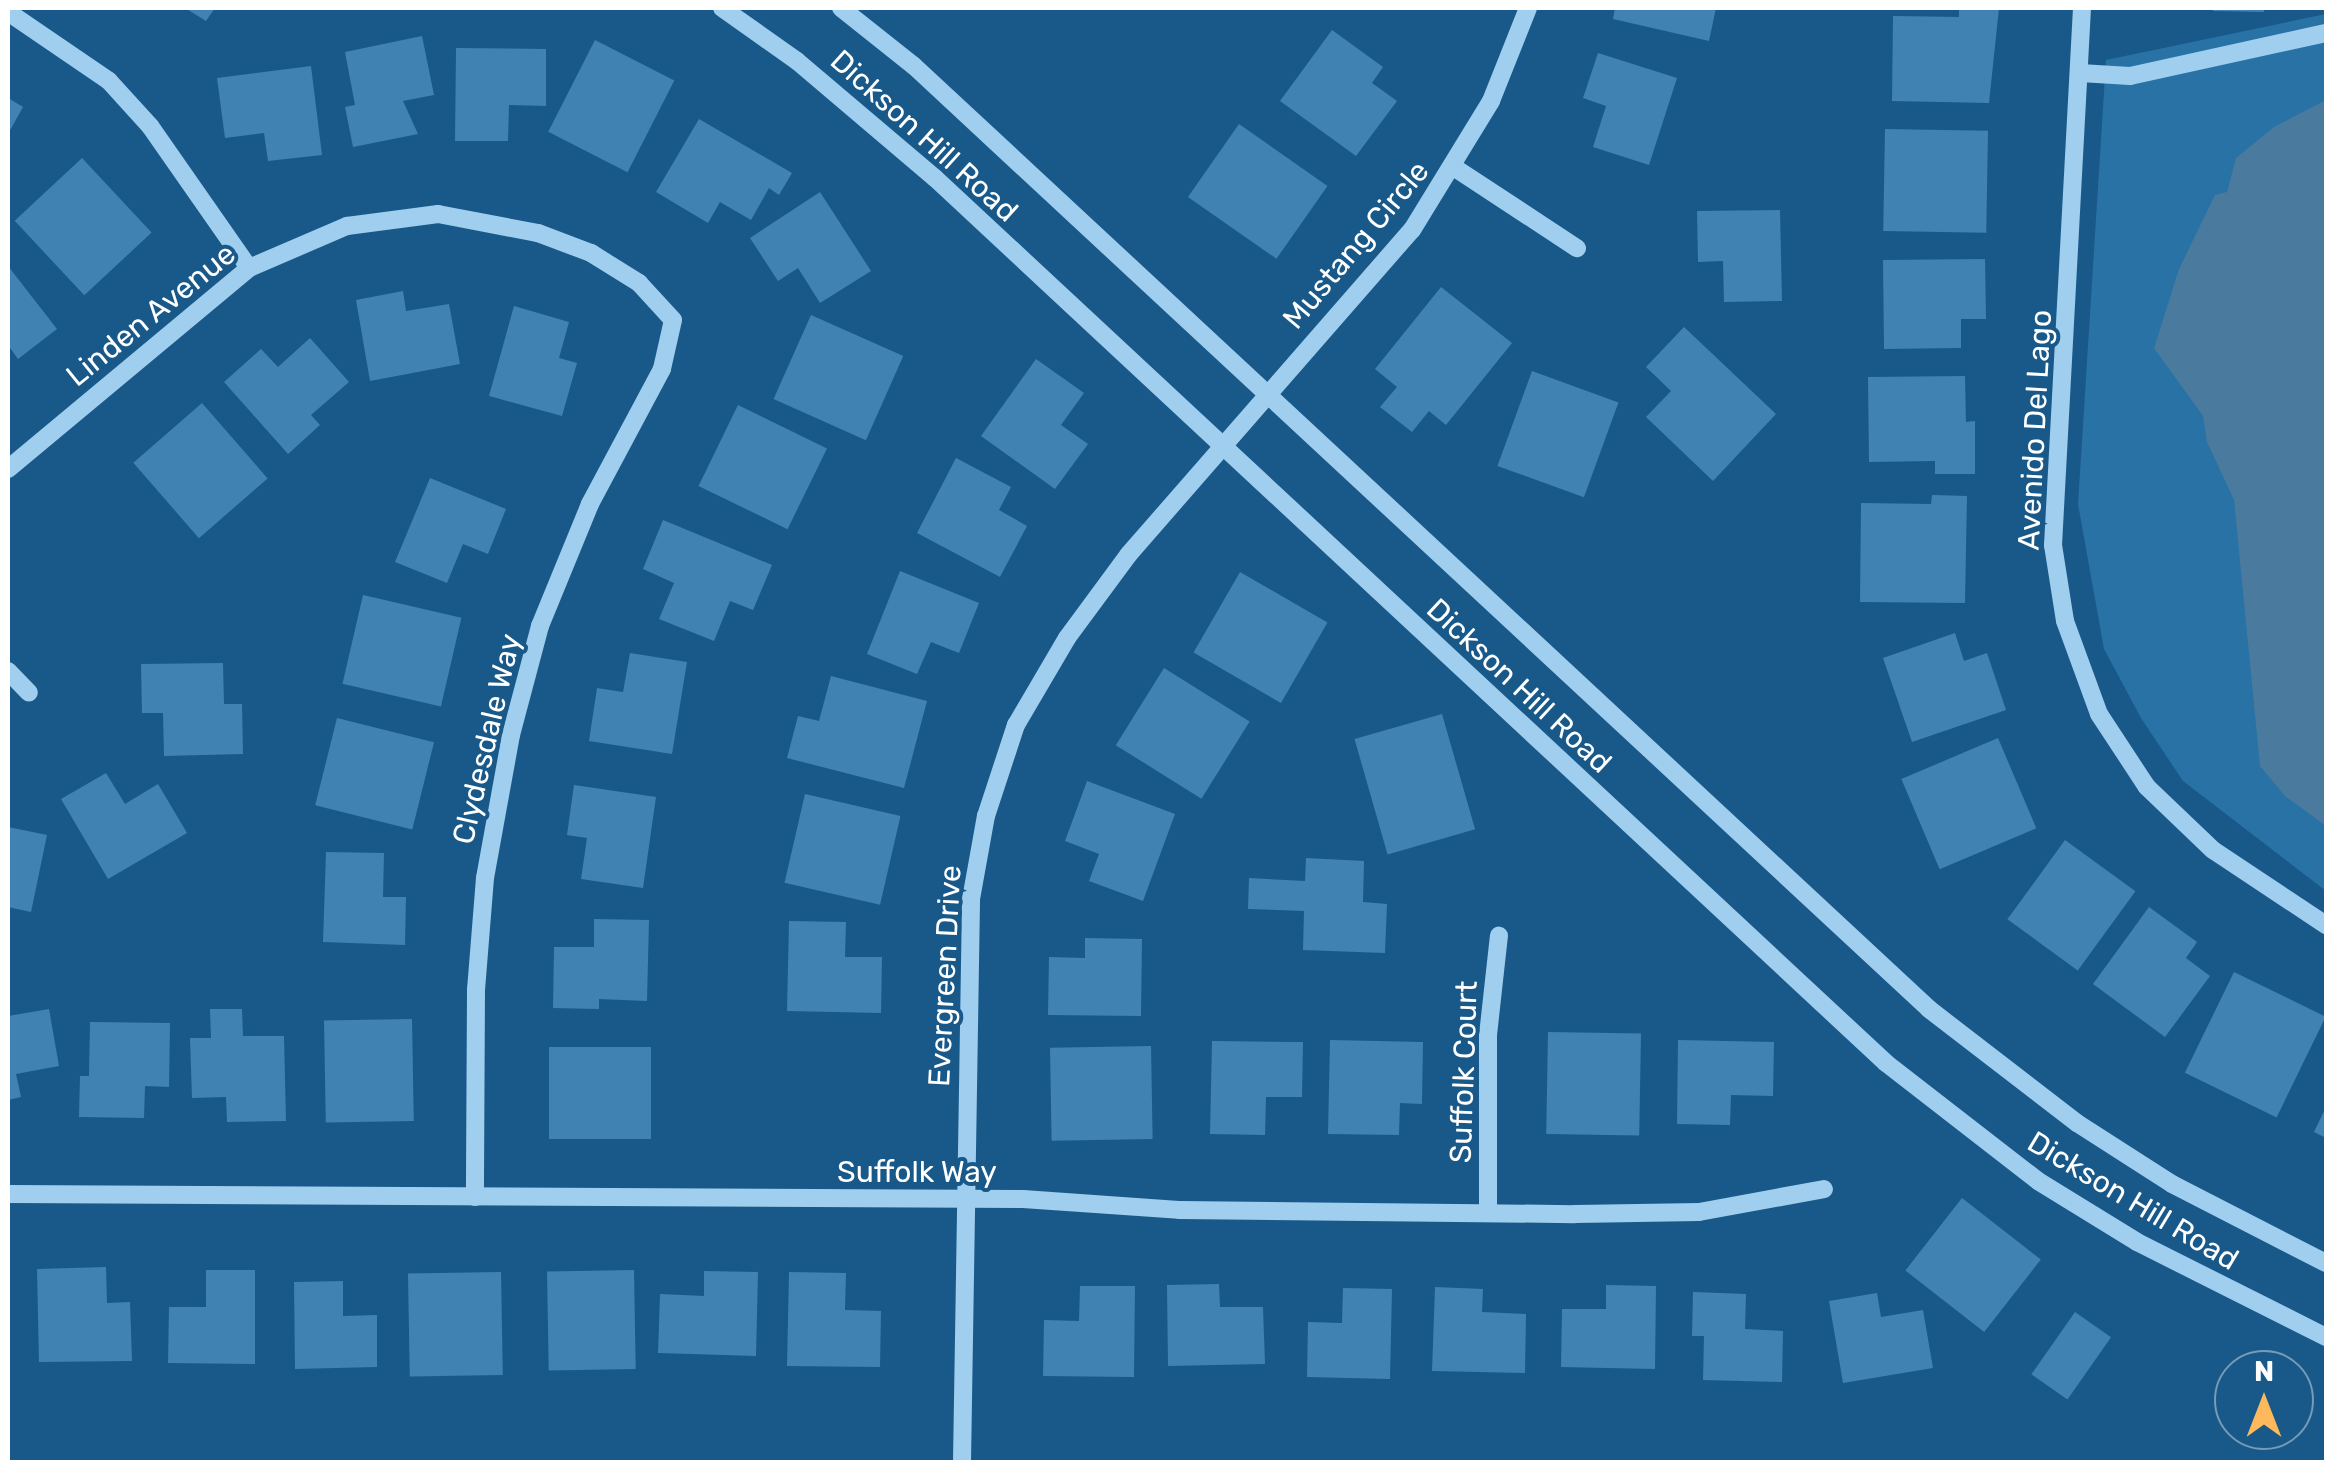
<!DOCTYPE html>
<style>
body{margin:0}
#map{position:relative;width:2334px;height:1470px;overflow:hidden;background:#185989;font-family:Rubik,sans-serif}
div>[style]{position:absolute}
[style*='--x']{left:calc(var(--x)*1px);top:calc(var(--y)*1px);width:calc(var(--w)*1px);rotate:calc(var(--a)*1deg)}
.green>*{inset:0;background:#2872a6}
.water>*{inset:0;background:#4a7a9d}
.building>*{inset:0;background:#4083b2;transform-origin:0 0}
.minor>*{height:18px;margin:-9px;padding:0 9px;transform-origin:9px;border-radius:9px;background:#a0ceee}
span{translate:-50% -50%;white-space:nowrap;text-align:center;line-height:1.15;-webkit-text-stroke:8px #185989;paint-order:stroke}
.street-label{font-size:30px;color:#fff}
.frame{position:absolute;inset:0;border:10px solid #fff;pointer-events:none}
.north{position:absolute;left:2214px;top:1350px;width:100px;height:100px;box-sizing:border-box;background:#185989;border:2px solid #749bb8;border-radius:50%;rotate:0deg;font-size:28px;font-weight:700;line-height:40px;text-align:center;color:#fff}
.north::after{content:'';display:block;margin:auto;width:35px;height:45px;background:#ffb95d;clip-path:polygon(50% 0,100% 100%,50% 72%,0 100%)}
</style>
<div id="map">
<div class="green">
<i style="clip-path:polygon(2326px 14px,2326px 891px,2183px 781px,2141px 718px,2104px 649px,2078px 504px,2106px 60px)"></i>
</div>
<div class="water">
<i style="clip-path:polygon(2326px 100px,2326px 826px,2285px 796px,2260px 766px,2234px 500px,2207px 442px,2203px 416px,2154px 348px,2179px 269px,2215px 195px,2227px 192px,2236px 158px,2274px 127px)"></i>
</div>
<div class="building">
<i style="clip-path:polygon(185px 8px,215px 8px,206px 21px)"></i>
<i style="clip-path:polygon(1615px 8px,1716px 8px,1709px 41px,1613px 19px)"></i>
<i style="clip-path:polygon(1959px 8px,1999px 8px,1989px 103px,1892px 101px,1893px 16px,1959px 17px)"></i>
<i style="clip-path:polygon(2213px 8px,2264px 8px,2264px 12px,2213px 11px)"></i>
<i style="clip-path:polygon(1332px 30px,1383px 67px,1372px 83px,1397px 101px,1356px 156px,1280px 101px)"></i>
<i style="clip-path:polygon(422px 36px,434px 95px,403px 101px,418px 134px,353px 147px,345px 107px,355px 105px,345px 52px)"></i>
<i style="left:595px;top:40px;width:89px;height:103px;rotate:27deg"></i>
<i style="clip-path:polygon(456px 48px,546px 49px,546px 106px,509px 105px,508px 141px,455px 141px)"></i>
<i style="clip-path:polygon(1598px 53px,1677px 78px,1649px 165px,1593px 147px,1606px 106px,1583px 98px)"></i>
<i style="clip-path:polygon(311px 66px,322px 155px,268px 161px,264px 133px,225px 138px,217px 78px)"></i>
<i style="clip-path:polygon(8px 98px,23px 107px,8px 134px)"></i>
<i style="clip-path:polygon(699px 119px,792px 173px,779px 195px,769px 188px,751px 220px,720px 202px,708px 223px,656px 192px)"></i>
<i style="left:1239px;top:124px;width:108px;height:89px;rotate:35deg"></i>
<i style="left:1885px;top:129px;width:103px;height:102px;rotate:1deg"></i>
<i style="left:82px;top:158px;width:102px;height:92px;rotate:47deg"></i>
<i style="clip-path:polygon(820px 192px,871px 271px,820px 303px,798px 268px,778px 281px,750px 238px)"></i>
<i style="clip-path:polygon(1780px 210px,1782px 301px,1724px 302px,1723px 261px,1698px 262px,1697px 211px)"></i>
<i style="clip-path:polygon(1985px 259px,1986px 319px,1961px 319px,1961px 348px,1884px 349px,1883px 260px)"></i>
<i style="clip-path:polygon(8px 266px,57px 329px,18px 359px,8px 345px)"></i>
<i style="clip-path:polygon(1441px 287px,1512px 343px,1446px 425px,1429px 411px,1412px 432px,1380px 407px,1397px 387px,1375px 369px)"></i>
<i style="clip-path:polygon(403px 291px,406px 311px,449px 304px,460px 364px,370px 381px,356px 300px)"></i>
<i style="clip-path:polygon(514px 306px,569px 322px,559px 358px,577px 363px,562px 416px,489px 396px)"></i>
<i style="left:811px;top:315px;width:101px;height:92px;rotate:24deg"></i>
<i style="clip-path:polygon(1684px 327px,1776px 414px,1713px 481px,1646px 417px,1671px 391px,1646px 367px)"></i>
<i style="clip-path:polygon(310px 338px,349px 382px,311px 415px,320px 425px,288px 454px,224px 382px,261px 349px,278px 367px)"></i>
<i style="clip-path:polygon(1036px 359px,1084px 393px,1061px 425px,1088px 444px,1055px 489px,981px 436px)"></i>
<i style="left:1532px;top:371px;width:92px;height:101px;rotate:20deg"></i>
<i style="clip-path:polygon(1965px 376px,1966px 422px,1975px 421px,1975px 474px,1935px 474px,1935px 461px,1869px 462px,1868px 377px)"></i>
<i style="left:202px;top:403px;width:100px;height:91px;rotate:49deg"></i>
<i style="left:738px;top:405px;width:99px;height:90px;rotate:26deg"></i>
<i style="clip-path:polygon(956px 458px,1011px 487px,999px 510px,1027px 526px,1000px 577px,917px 533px)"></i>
<i style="clip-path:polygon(430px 478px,506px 509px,488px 554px,463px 544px,447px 583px,395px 562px)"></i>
<i style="clip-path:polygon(1932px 495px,1967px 496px,1965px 603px,1860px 602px,1861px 503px,1931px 504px)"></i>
<i style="clip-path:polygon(663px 520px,772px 565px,753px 610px,730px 601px,714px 641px,659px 619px,674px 583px,643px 569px)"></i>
<i style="clip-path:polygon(900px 571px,979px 603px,959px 653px,931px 642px,917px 674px,867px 654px)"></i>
<i style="left:1240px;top:572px;width:101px;height:93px;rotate:30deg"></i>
<i style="left:363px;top:595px;width:101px;height:91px;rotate:13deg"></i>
<i style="clip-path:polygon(1955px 633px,1964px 661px,1987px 653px,2006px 710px,1912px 742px,1883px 658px)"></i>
<i style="clip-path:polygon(630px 653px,687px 662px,672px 754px,589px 741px,597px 688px,623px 692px)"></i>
<i style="clip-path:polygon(223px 663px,224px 704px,242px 704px,243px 754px,164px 756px,163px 713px,142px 713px,141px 664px)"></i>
<i style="left:1164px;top:668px;width:101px;height:91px;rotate:32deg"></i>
<i style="clip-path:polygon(831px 676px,927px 701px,904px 788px,787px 758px,798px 716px,819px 721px)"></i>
<i style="left:1442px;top:714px;width:120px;height:91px;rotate:74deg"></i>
<i style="left:337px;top:718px;width:100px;height:90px;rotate:14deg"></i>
<i style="left:1998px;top:738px;width:98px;height:105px;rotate:67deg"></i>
<i style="clip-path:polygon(106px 773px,125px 804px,158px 784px,187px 833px,108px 879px,61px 799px)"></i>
<i style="clip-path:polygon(1087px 781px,1175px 814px,1143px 901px,1089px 881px,1099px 854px,1065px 841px)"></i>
<i style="clip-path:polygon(574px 785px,656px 797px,643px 888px,581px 879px,587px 838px,567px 835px)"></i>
<i style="left:805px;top:794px;width:98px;height:91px;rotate:13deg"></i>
<i style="clip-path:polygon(8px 827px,47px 835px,31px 912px,8px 907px)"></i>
<i style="left:2065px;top:840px;width:87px;height:98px;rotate:36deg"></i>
<i style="clip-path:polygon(326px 852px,384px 853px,383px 897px,406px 897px,405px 945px,323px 942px)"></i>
<i style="clip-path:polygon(1306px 858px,1364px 861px,1363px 902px,1387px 904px,1385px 953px,1303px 950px,1304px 911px,1248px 909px,1249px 878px,1305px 881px)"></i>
<i style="clip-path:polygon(2149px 907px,2197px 942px,2186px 958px,2210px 976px,2165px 1037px,2093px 984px)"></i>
<i style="clip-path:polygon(594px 919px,649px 920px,647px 1001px,599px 999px,599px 1009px,553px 1008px,554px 947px,594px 947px)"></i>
<i style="clip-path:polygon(789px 921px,846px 922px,845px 957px,882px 957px,881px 1013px,787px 1011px)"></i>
<i style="clip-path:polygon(1085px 938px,1142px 939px,1141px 1016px,1048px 1015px,1049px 957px,1085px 958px)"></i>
<i style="left:2234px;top:972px;width:102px;height:112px;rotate:26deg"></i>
<i style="clip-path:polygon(49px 1009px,59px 1066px,16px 1074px,21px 1097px,8px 1100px,8px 1016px)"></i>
<i style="clip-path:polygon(210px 1009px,242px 1009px,243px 1036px,284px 1036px,286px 1121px,227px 1122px,226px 1097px,192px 1098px,190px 1038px,211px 1038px)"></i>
<i style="left:412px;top:1019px;width:102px;height:88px;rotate:89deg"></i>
<i style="clip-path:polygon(90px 1022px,170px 1023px,169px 1087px,145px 1086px,144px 1118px,79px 1117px,80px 1076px,89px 1076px)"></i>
<i style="left:1548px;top:1032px;width:93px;height:102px;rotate:1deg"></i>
<i style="clip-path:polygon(1330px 1040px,1423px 1042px,1422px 1104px,1400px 1103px,1399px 1135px,1328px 1134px)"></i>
<i style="clip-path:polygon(1678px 1040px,1774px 1042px,1773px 1096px,1731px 1095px,1730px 1125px,1677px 1124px)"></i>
<i style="clip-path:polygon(1212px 1041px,1303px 1042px,1302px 1097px,1266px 1097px,1265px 1135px,1210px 1134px)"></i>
<i style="left:1151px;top:1046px;width:93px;height:101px;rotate:89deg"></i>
<i style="left:651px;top:1047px;width:92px;height:102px;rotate:90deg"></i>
<i style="clip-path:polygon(2326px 1107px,2326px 1138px,2314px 1132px)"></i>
<i style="left:1962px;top:1198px;width:100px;height:92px;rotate:38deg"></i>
<i style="clip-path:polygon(106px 1267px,107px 1303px,130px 1302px,132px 1361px,39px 1362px,37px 1269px)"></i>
<i style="clip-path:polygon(206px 1270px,255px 1270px,255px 1364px,168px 1363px,169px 1307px,206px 1307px)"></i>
<i style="left:634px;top:1270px;width:99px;height:87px;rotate:89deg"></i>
<i style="clip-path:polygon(704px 1271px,758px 1272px,756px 1356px,658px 1353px,660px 1294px,704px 1296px)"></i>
<i style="left:501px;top:1272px;width:103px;height:93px;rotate:89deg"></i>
<i style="clip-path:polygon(789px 1272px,846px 1273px,845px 1310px,881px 1311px,880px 1367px,787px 1366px)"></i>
<i style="clip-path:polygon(343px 1281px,343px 1316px,377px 1315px,377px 1367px,295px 1369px,294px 1282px)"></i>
<i style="clip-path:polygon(1219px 1284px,1220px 1307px,1263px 1307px,1265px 1364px,1168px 1366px,1167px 1285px)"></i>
<i style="clip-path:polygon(1606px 1285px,1656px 1286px,1655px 1369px,1561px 1367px,1562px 1309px,1606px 1309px)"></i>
<i style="clip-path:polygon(1080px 1286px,1135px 1286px,1134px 1377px,1043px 1376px,1044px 1320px,1079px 1321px)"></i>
<i style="clip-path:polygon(1435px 1287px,1483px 1289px,1482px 1312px,1526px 1314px,1525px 1373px,1432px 1371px)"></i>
<i style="clip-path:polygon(1343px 1288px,1392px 1289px,1390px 1379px,1307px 1377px,1308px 1322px,1342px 1323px)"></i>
<i style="clip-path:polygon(1693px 1292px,1746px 1294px,1745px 1329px,1783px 1331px,1782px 1382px,1703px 1380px,1704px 1336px,1692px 1336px)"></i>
<i style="clip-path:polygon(1877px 1293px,1881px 1317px,1923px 1310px,1933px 1368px,1843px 1383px,1829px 1301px)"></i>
<i style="left:2075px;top:1312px;width:44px;height:76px;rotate:35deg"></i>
</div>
<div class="minor">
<i style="--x:722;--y:8;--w:92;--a:35.2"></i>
<i style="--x:797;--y:61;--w:181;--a:40.3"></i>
<i style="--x:935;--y:178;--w:1299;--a:42.94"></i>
<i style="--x:1886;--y:1063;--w:192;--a:37.8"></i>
<i style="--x:2038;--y:1181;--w:116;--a:31.6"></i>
<i style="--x:2137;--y:1242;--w:212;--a:26.7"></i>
<i style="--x:841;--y:8;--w:93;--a:38.5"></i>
<i style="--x:914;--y:66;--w:1385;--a:42.89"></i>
<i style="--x:1929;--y:1009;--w:187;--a:37.6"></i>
<i style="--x:2077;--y:1123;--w:113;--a:32.7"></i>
<i style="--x:2172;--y:1184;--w:173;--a:27.2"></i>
<i style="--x:2082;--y:8;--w:538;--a:93.09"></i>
<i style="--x:2053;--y:545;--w:77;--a:81"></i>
<i style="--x:2065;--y:621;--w:99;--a:69.9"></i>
<i style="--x:2099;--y:714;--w:87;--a:56.7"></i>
<i style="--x:2147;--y:787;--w:91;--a:43.7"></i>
<i style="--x:2213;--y:850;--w:136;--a:33.6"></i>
<i style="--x:8;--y:12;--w:122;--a:34.3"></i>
<i style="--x:109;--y:81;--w:61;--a:47.7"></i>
<i style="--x:150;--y:126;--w:173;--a:55.1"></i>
<i style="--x:2080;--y:73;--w:50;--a:3.4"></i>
<i style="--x:2130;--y:76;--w:201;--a:-12.4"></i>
<i style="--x:1455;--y:168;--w:146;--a:33.3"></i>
<i style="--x:8;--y:469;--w:314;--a:-39.8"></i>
<i style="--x:249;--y:268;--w:107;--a:-23.2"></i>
<i style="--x:347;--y:226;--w:92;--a:-7.5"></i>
<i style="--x:438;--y:214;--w:102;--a:10.8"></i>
<i style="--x:538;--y:233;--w:57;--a:20.7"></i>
<i style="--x:591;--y:253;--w:57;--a:32"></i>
<i style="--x:639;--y:283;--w:50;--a:47.4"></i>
<i style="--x:673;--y:320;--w:50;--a:102.7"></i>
<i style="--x:662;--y:369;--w:153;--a:118.1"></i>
<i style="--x:590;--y:504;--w:132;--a:112.3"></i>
<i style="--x:540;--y:626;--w:113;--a:104.9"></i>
<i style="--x:511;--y:735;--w:145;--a:100.3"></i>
<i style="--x:485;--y:878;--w:111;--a:94.6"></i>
<i style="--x:476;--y:989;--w:208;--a:90.3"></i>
<i style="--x:8;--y:671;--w:30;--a:46"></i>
<i style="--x:8;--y:1194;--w:1015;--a:0.28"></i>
<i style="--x:1023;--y:1199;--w:156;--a:4"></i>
<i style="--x:1179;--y:1210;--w:396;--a:0.6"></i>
<i style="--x:1575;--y:1214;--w:124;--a:-0.9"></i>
<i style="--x:1699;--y:1212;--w:127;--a:-10.4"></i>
<i style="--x:1488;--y:1211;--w:176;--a:-90"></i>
<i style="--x:1488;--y:1035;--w:100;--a:-83.7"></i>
<i style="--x:962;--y:1462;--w:563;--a:-89.08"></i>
<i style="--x:971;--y:899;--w:84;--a:-79.8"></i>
<i style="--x:986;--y:816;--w:96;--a:-71.8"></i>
<i style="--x:1016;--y:725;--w:101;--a:-59.6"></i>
<i style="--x:1067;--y:638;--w:104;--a:-53.6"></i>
<i style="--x:1129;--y:554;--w:430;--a:-48.9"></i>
<i style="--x:1412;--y:230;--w:151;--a:-58.5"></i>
<i style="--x:1491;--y:101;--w:100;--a:-68.3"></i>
</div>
<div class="street-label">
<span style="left:924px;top:136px;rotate:42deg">Dickson Hill Road</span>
<span style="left:1356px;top:245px;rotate:-50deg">Mustang Circle</span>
<span style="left:151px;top:315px;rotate:-39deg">Linden Avenue</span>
<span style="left:2035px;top:430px;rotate:-87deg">Avenido Del Lago</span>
<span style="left:1519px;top:686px;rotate:43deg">Dickson Hill Road</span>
<span style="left:487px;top:739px;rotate:-77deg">Clydesdale Way</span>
<span style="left:945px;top:976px;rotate:-87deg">Evergreen Drive</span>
<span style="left:1464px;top:1072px;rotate:-88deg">Suffolk Court</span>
<span style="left:917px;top:1172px">Suffolk Way</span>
<span style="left:2133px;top:1201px;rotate:31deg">Dickson Hill Road</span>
</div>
<div class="frame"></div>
<div class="north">N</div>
</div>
